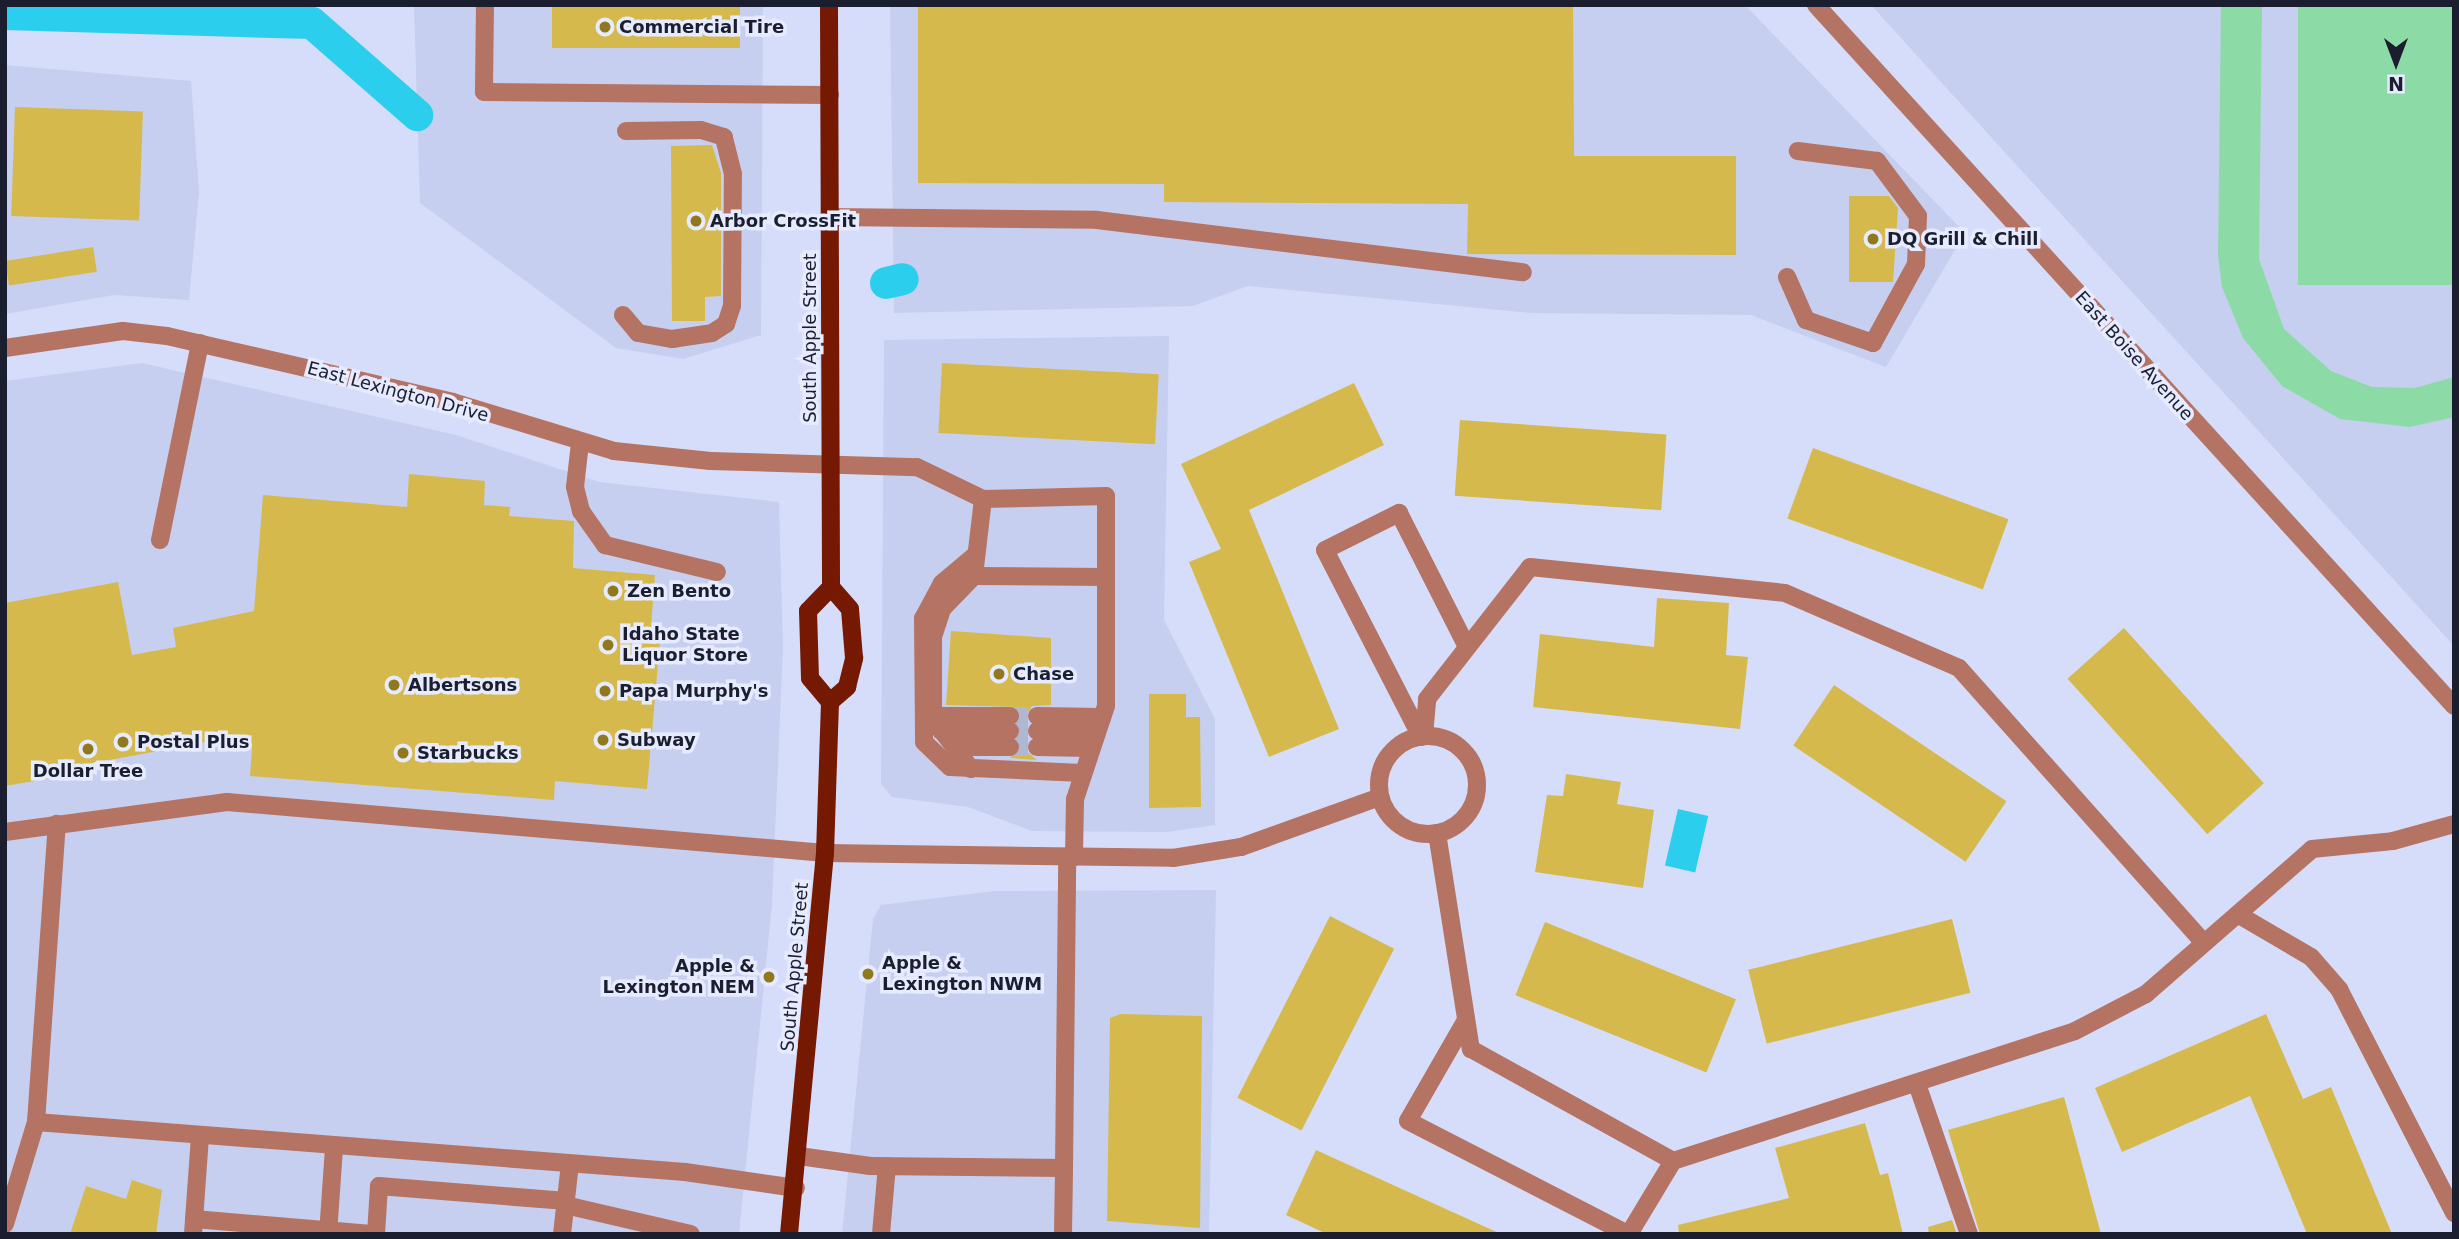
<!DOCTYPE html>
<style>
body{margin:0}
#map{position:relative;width:2459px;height:1239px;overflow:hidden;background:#d6ddfa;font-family:"DejaVu Sans",sans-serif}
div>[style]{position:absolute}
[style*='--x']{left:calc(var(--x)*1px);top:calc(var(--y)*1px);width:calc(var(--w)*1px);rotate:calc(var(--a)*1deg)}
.built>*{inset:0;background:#c6cfef}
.green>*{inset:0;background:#8cdba6;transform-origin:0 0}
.water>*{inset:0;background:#2bceed;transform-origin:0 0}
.canal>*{height:32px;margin:-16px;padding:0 16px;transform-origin:16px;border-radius:16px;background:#2bceed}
.building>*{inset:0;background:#d6b94c;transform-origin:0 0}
.minor-tunnel>*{height:18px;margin-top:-9px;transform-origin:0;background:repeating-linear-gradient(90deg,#b0b7d1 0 18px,transparent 0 27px)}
.minor>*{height:18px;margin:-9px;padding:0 9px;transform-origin:9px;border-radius:9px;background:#b47363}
.minor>.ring{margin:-9px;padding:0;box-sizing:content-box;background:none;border:18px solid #b47363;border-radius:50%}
.major>*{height:18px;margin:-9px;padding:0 9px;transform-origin:9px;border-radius:9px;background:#751902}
.dots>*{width:19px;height:19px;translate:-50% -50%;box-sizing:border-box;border:4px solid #e6ebff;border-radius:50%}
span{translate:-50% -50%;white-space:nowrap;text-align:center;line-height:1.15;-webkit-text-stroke:7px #e6ebff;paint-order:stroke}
.poi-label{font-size:18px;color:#1a1e2f;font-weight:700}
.left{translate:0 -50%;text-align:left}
.right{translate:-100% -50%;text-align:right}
.street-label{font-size:18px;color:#1a1e2f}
.frame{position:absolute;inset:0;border:7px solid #1a1e2f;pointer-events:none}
.north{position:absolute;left:2361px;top:28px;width:70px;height:70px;-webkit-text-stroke:5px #e6ebff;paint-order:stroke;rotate:180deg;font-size:19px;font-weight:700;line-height:28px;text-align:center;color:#1a1e2f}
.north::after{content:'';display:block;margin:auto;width:24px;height:32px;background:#1a1e2f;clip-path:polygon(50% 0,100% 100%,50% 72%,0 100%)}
</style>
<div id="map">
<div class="built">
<i style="clip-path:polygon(414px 5px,763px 5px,761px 335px,683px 359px,616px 348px,420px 203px)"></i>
<i style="clip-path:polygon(890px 5px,1745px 5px,1965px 233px,1886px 367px,1751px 315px,1532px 313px,1248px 286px,1193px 306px,894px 313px)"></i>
<i style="clip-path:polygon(1871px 5px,2454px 5px,2454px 646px)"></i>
<i style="clip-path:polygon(5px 65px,191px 81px,199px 192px,189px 300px,114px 295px,5px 314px)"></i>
<i style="clip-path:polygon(1169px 336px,1164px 620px,1215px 719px,1215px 825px,1167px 832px,1032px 831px,968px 807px,892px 797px,881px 784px,884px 340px)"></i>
<i style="clip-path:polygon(142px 363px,456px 435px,599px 482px,779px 502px,783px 648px,772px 904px,739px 1234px,5px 1234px,5px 381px)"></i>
<i style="clip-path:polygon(1216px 890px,1209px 1234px,842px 1234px,873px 919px,881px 905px,994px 891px)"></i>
</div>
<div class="green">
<i style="clip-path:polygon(2221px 5px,2262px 5px,2259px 259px,2284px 329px,2331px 371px,2372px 387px,2415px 388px,2454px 377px,2454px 417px,2410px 427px,2340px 419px,2282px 386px,2243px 338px,2222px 287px,2218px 255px)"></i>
<i style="left:2298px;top:5px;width:156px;height:280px"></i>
</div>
<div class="water">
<i style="left:1678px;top:809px;width:31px;height:58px;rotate:13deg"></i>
</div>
<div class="canal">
<i style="--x:5;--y:14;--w:307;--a:1.7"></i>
<i style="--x:312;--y:23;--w:140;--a:41.2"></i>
<i style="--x:886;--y:283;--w:17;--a:-13"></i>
</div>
<div class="building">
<i style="left:552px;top:5px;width:188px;height:43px"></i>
<i style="clip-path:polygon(918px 5px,1573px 5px,1574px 156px,1736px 156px,1736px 255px,1467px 254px,1468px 204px,1164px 202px,1164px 184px,918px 183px)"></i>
<i style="left:15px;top:107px;width:128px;height:109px;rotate:2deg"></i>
<i style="clip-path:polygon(712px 145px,721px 173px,721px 296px,705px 297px,705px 321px,672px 321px,671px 146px)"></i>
<i style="clip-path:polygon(1849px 196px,1889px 196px,1898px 208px,1893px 282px,1849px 282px)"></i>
<i style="left:93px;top:247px;width:25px;height:89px;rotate:81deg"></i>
<i style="left:942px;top:363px;width:217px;height:70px;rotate:3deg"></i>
<i style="clip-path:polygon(1354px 383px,1384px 445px,1249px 510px,1339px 729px,1269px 757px,1189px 562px,1221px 549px,1181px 464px)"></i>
<i style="left:1460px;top:420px;width:207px;height:76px;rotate:4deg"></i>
<i style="left:1813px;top:448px;width:208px;height:75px;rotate:20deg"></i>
<i style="clip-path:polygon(409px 474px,485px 481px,484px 505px,510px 507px,509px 516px,574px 521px,573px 568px,655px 575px,650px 640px,660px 641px,647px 789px,555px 781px,554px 800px,250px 776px,252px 748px,242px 748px,244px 735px,50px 771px,51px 778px,5px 786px,5px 603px,118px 582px,132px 655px,176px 647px,173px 628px,254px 611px,263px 495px,407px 507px)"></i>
<i style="clip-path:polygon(1657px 598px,1729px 603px,1726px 655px,1748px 657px,1740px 729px,1533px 707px,1540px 634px,1654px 647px)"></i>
<i style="left:2124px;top:628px;width:209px;height:76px;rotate:48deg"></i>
<i style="clip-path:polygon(951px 631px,1051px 638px,1051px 705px,1032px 706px,1026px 715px,1027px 752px,1037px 760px,1010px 758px,1021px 748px,1016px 707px,946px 705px)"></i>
<i style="left:1834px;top:685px;width:208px;height:73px;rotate:34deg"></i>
<i style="clip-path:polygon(1149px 694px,1186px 694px,1186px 717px,1200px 717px,1201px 807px,1149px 808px)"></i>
<i style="clip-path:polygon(1566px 774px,1621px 782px,1617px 804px,1654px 810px,1643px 888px,1535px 872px,1547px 795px,1563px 796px)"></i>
<i style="left:1330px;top:916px;width:72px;height:204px;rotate:27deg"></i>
<i style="left:1952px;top:919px;width:76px;height:210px;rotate:76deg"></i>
<i style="left:1545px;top:922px;width:206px;height:79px;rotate:22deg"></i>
<i style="clip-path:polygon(1121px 1014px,1202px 1016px,1200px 1228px,1107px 1221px,1110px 1018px)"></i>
<i style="clip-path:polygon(2266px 1014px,2303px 1099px,2331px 1087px,2392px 1234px,2307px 1234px,2250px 1096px,2122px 1152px,2095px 1088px)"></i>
<i style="clip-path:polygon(2064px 1097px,2101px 1234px,1980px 1234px,1948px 1130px)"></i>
<i style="clip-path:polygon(1865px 1123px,1880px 1175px,1888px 1173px,1903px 1234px,1679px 1234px,1678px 1225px,1789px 1198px,1775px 1148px)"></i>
<i style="clip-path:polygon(1316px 1150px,1501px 1234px,1327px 1234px,1286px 1215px)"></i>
<i style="clip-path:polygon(132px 1180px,162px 1190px,156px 1234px,70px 1234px,86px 1186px,126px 1199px)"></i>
<i style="clip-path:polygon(1952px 1220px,1957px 1234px,1929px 1234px,1928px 1227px)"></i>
</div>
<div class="minor-tunnel">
<i style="--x:1010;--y:716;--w:27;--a:0"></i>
<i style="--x:1010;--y:731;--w:27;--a:0"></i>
<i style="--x:1010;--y:747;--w:27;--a:0"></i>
</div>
<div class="minor">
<i style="--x:485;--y:5;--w:87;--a:90.7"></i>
<i style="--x:484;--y:92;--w:346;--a:0.5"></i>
<i style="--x:1816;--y:5;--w:948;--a:47.69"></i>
<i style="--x:830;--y:217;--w:267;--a:0.6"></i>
<i style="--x:1097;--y:220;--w:429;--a:7"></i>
<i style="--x:1787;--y:277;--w:47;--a:66.2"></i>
<i style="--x:1806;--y:320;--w:71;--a:18.9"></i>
<i style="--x:1873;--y:343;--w:90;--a:-61.4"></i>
<i style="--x:1916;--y:264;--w:48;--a:-87.6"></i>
<i style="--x:1918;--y:216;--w:69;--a:-126.7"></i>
<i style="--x:1877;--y:161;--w:80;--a:-172.8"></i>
<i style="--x:623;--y:315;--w:23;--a:50"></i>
<i style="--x:638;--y:333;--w:35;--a:10"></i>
<i style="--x:672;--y:339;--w:40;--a:-8.5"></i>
<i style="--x:712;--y:333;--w:17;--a:-33"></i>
<i style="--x:726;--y:324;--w:19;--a:-72"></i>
<i style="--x:732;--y:306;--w:132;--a:-89.6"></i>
<i style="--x:733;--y:174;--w:38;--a:-104"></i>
<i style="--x:724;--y:137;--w:24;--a:-163"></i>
<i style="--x:701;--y:130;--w:75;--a:179.2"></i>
<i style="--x:5;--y:348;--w:119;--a:-8.2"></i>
<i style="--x:123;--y:331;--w:44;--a:6.5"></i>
<i style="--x:167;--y:336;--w:294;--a:13"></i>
<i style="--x:453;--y:402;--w:168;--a:16.9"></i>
<i style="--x:614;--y:451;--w:97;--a:5.9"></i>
<i style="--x:710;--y:461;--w:207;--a:1.7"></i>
<i style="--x:917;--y:467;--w:73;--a:25.9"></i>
<i style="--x:983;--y:499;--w:123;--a:-1.4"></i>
<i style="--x:1106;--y:496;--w:210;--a:90"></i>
<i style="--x:1106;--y:706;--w:98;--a:108.4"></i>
<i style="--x:1075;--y:799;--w:58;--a:91"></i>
<i style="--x:580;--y:443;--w:44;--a:96.5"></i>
<i style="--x:575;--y:487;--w:25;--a:76"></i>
<i style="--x:581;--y:511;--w:42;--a:54.8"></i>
<i style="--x:605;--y:545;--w:115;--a:13.6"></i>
<i style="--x:983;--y:499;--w:78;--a:96.7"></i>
<i style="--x:974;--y:576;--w:132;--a:0.4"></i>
<i style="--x:160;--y:540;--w:201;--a:-78.5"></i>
<i style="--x:974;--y:556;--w:42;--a:139.8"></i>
<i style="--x:942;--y:583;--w:40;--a:118"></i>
<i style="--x:923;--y:618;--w:124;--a:89.5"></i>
<i style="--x:924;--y:742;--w:36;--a:44"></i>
<i style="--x:950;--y:767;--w:132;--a:2.6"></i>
<i style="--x:933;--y:716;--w:77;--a:0"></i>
<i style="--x:1037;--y:716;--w:65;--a:0.9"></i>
<i style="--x:941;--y:731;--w:69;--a:0"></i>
<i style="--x:1037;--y:731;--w:59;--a:1"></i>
<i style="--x:950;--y:736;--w:20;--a:33"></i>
<i style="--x:967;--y:747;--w:43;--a:0"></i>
<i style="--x:1424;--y:736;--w:37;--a:-85"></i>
<i style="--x:1427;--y:699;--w:167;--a:-52"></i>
<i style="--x:1530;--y:567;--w:256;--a:5.8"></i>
<i style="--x:1785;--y:593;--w:189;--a:23.3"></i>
<i style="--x:1959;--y:668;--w:365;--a:48.3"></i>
<i class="ring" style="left:1379px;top:736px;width:80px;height:80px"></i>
<i style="--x:1421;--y:737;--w:210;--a:-117.2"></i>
<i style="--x:1325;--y:550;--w:83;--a:-26.6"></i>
<i style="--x:1399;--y:513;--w:150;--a:63.1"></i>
<i style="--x:1037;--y:747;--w:52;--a:1.1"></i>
<i style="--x:971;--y:769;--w:63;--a:-127.2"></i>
<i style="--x:933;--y:719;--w:82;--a:-90"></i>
<i style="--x:933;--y:637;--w:29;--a:-72"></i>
<i style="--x:942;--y:609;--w:46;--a:-45.9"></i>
<i style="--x:5;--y:832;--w:224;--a:-7.7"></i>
<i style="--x:227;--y:802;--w:600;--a:4.87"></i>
<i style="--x:825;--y:853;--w:348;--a:0.8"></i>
<i style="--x:1173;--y:858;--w:69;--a:-9.2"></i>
<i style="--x:1241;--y:847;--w:148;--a:-19.8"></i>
<i style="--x:1437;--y:833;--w:219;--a:81.1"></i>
<i style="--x:1471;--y:1049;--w:231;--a:29"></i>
<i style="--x:1673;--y:1161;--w:422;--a:-17.9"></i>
<i style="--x:2075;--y:1031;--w:80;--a:-27.5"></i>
<i style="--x:2146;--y:994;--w:220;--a:-41.1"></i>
<i style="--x:2312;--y:849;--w:81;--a:-5.6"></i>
<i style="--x:2393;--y:841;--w:63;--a:-15.6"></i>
<i style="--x:2239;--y:915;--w:83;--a:30.3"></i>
<i style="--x:2311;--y:957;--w:43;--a:48.8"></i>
<i style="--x:2339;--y:989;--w:252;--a:62.8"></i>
<i style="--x:1466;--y:1020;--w:116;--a:119.9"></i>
<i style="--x:1408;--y:1121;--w:247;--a:27.2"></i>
<i style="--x:1917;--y:1084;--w:159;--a:70.9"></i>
<i style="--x:36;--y:1122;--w:651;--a:4.41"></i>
<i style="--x:685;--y:1172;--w:112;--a:8.2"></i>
<i style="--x:799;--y:1156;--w:72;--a:8"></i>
<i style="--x:870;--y:1166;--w:194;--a:0.6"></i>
<i style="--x:1064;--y:1168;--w:311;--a:-89.4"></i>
<i style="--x:565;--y:1205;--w:129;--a:13"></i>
<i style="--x:194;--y:1219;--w:178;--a:4.8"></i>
<i style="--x:5;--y:1224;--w:107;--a:-73.1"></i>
<i style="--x:36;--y:1122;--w:299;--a:-86"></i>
<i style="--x:193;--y:1234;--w:98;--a:-85.9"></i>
<i style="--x:328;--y:1234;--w:86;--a:-86"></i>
<i style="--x:376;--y:1234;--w:48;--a:-86.4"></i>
<i style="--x:379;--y:1186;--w:188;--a:4.6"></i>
<i style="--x:562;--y:1234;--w:70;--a:-83.5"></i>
<i style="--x:881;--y:1234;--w:68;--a:-85"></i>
<i style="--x:1063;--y:1234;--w:66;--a:-89.1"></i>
<i style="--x:1629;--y:1234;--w:85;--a:-58.9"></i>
</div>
<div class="major">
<i style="--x:829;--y:5;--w:582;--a:89.8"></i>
<i style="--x:830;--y:702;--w:23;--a:-41"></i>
<i style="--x:847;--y:687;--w:30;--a:-76"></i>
<i style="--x:854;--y:658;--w:49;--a:-94.7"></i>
<i style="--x:850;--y:609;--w:29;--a:-131"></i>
<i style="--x:789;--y:1234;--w:383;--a:-84.6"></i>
<i style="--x:825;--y:853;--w:151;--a:-88.1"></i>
<i style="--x:830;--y:702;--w:31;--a:-130"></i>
<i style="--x:810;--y:678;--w:67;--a:-91.7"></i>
<i style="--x:808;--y:611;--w:33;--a:-46"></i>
</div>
<div class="dots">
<i style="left:605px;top:27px;background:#8f781d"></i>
<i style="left:696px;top:221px;background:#8f781d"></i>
<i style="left:1873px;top:239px;background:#8f781d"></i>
<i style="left:613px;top:591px;background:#8f781d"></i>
<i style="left:608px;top:645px;background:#8f781d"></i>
<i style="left:999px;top:674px;background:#8f781d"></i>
<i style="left:394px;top:685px;background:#8f781d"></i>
<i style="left:605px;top:691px;background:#8f781d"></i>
<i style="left:603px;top:740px;background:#8f781d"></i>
<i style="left:123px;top:742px;background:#8f781d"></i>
<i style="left:88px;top:749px;background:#8f781d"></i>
<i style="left:403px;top:753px;background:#8f781d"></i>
<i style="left:868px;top:974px;background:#8f781d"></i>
<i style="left:769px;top:977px;background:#8f781d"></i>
</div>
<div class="poi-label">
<span class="left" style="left:619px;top:27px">Commercial Tire</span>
<span class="left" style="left:710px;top:221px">Arbor CrossFit</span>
<span class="left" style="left:1887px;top:239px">DQ Grill &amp; Chill</span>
<span class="left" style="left:627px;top:591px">Zen Bento</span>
<span class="left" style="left:622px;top:645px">Idaho State<br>Liquor Store</span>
<span class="left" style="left:1013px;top:674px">Chase</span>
<span class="left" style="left:408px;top:685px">Albertsons</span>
<span class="left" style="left:619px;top:691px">Papa Murphy's</span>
<span class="left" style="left:617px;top:740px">Subway</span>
<span class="left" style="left:137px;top:742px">Postal Plus</span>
<span class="left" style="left:417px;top:753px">Starbucks</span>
<span style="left:88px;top:771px">Dollar Tree</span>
<span class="left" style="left:882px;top:974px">Apple &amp;<br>Lexington NWM</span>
<span class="right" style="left:755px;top:977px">Apple &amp;<br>Lexington NEM</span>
</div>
<div class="street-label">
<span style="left:810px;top:338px;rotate:-90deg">South Apple Street</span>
<span style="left:2134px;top:356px;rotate:48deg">East Boise Avenue</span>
<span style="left:398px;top:392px;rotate:15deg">East Lexington Drive</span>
<span style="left:795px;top:967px;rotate:-85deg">South Apple Street</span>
</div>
<div class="frame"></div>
<div class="north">N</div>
</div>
